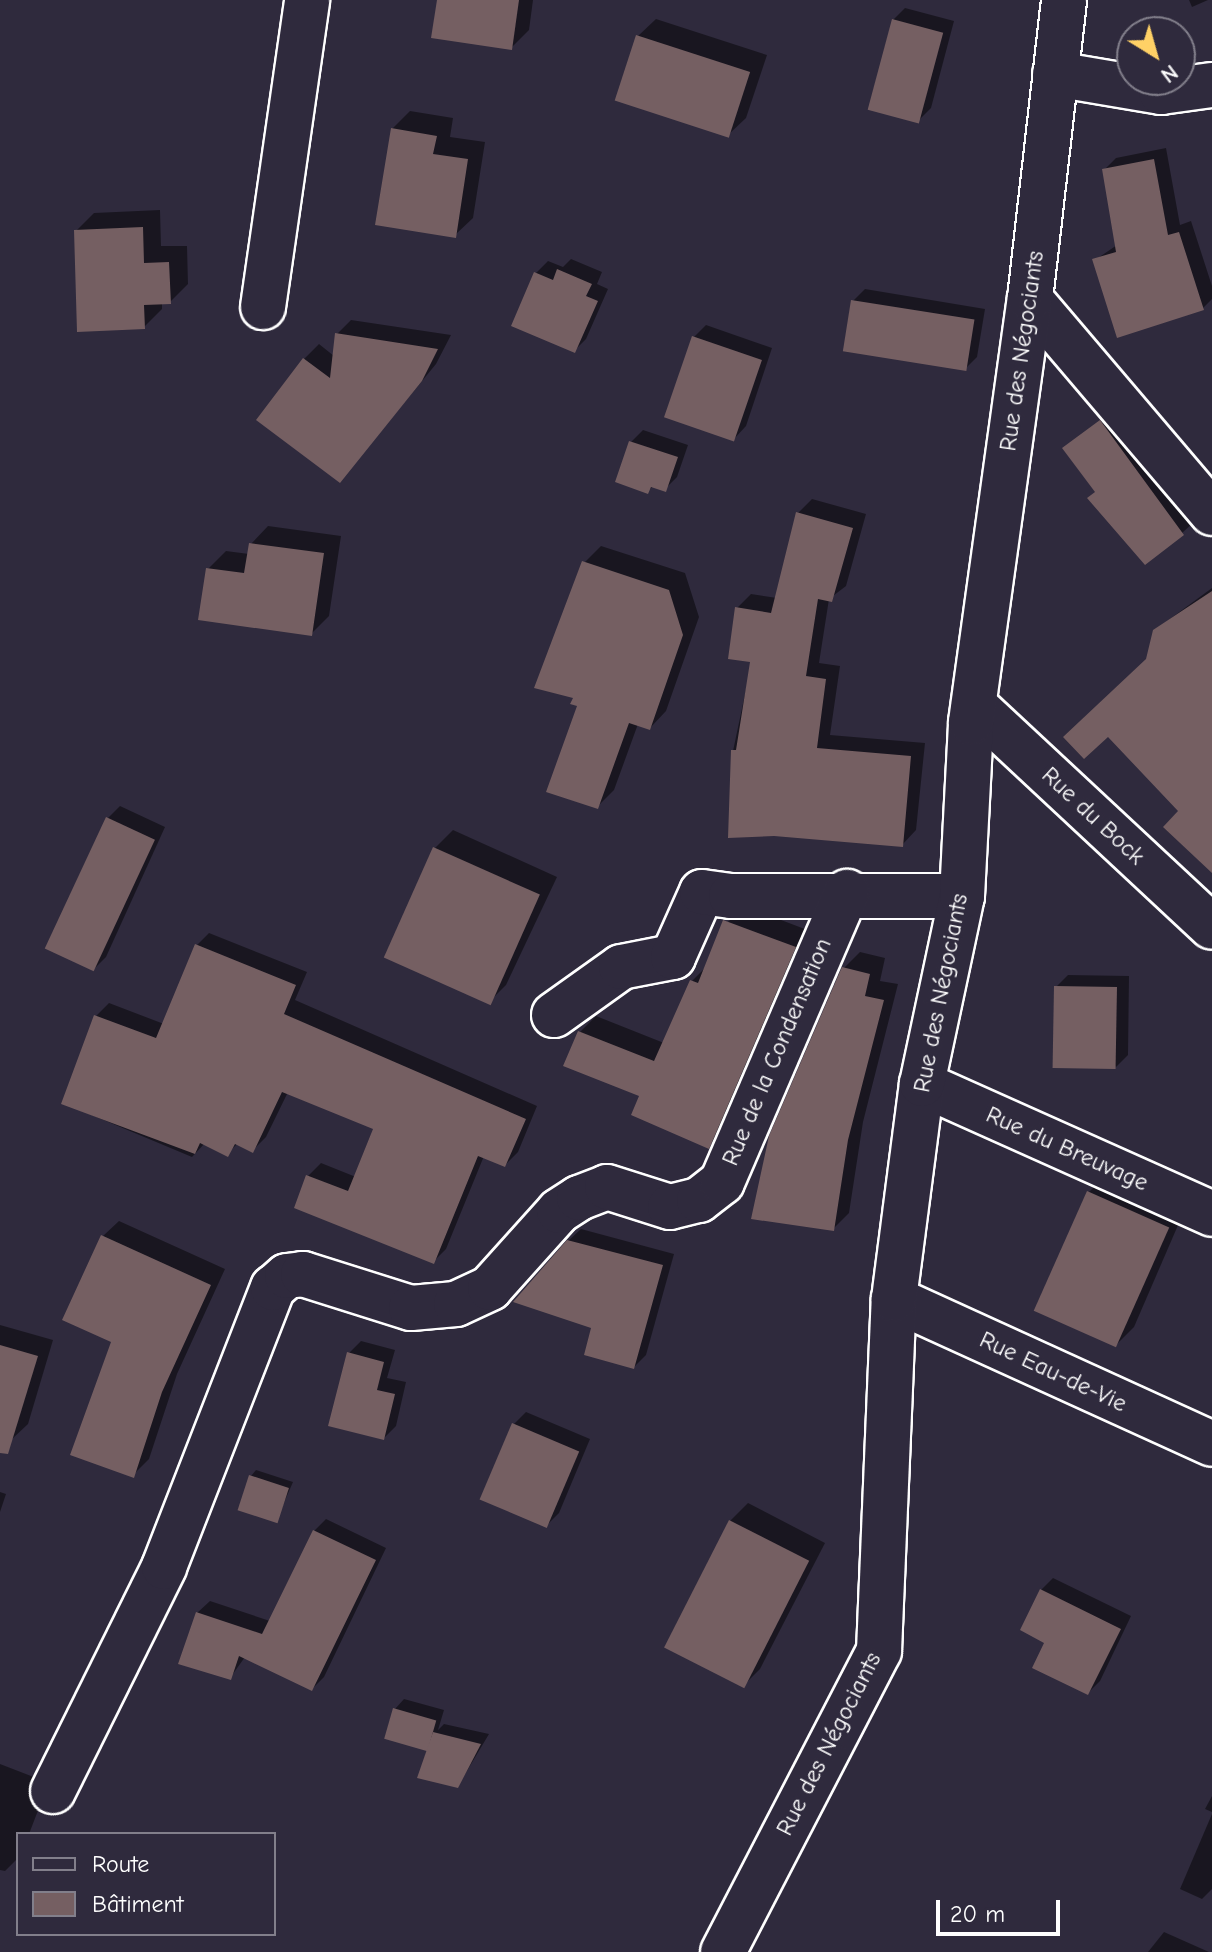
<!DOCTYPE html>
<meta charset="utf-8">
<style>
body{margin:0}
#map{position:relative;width:1212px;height:1952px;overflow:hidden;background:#2f2a3d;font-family:"Comic Neue",sans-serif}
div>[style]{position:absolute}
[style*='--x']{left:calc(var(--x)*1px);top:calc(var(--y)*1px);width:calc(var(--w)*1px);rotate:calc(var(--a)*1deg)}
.shadow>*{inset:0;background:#0007}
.building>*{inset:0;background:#755f62;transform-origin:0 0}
.roads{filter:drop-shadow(2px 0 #fff) drop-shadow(-2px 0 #fff) drop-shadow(0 2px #fff) drop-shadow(0 -2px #fff)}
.street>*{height:44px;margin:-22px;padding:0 22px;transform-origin:22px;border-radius:22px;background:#2f2a3d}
span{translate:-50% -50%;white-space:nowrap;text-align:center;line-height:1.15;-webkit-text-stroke:8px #2f2a3d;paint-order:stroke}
.street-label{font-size:24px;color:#fff}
.legend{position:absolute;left:16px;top:1832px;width:260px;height:104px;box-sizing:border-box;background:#2f2a3d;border:2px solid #827f8b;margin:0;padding:10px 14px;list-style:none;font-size:24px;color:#fff}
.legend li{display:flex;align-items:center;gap:16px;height:40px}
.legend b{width:40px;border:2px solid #827f8b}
.north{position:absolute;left:1116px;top:16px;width:80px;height:80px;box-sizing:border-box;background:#2f2a3d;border:2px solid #827f8b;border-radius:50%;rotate:143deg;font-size:22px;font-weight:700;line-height:32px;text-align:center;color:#fff}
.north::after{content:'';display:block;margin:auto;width:28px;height:36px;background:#ffd166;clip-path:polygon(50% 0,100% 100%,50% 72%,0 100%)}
.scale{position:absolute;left:936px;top:1900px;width:124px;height:36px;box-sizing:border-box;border:4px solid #fff;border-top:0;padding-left:10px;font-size:24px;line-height:28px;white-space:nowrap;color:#fff;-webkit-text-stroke:6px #2f2a3d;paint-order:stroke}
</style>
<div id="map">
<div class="shadow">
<i style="clip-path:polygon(439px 0,533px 0,529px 30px,511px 48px)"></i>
<i style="clip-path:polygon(1189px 0,1208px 0,1192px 7px)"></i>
<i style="clip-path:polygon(905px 8px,954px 21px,931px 108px,919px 120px,893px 20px)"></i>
<i style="clip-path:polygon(656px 19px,767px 55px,746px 118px,728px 135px,638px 36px)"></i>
<i style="clip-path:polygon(410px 111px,453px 118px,450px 137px,485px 142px,473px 218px,455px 235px,392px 129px)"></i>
<i style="clip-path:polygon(1166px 148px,1180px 225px,1191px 221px,1212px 286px,1212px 299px,1203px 308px,1095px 260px,1117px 245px,1104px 170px,1116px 158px)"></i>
<i style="clip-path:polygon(160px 210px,161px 246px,187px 246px,188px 284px,170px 302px,162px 302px,162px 309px,144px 327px,76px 231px,94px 213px)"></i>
<i style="clip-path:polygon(571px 259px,602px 272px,597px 284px,608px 289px,586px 339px,574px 351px,536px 273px,548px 261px,563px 267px)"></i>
<i style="clip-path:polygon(865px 289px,985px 309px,977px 357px,965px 369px,853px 301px)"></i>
<i style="clip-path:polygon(351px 320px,451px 335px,436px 364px,340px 481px,304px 359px,319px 344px,334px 356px,337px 334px)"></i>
<i style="clip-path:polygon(706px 325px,772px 348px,746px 426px,734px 439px,694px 337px)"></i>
<i style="clip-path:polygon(1111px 412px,1193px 523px,1182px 533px,1065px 448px)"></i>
<i style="clip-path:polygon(643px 430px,688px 445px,677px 477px,665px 489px,654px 485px,648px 491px,631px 442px)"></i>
<i style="clip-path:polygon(812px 499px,866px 514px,846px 586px,829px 599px,819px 663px,840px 666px,830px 735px,925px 743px,916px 830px,902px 845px,733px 751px,752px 661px,737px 608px,751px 594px,777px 598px,798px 513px)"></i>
<i style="clip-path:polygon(268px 526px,341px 536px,329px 616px,311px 634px,208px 569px,226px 551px,249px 554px,251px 544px)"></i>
<i style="clip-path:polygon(601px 546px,685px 573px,699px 617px,666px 711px,650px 728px,638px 724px,614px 790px,597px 807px,584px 563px)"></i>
<i style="clip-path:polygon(1212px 588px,1212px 870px,1181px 811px,1148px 658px,1155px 630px)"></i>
<i style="clip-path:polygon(120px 806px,165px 827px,106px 957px,94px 969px,108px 818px)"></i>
<i style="clip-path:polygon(453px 830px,557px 877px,506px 985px,488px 1003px,385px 956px,435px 848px)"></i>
<i style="clip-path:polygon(744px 906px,810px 931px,724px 1131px,708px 1146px,641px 1095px,580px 1032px,596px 1016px,664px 1043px,692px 981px,708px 965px,728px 922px)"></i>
<i style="clip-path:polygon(209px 933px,307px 972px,295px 1000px,537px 1106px,518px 1152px,505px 1165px,484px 1156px,446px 1249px,433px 1262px,308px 1176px,321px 1163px,356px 1177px,375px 1128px,288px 1092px,266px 1137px,253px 1150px,238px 1143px,227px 1154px,205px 1143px,192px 1157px,63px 1103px,96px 1016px,109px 1003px,164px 1024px,196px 946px)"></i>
<i style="clip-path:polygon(860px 952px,885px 958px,880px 981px,898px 984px,863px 1122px,849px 1213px,833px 1229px,844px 968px)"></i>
<i style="clip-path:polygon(1068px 975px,1129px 976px,1128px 1055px,1116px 1067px,1056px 987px)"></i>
<i style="clip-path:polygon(1107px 1174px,1185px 1209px,1134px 1327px,1116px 1345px,1038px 1310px,1089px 1192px)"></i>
<i style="clip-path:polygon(119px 1221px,225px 1269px,177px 1374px,149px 1459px,133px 1475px,103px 1236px)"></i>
<i style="clip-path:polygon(581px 1229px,674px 1254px,646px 1355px,634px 1367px,594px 1327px,568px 1241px)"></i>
<i style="clip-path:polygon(0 1325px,53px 1340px,28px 1424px,11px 1440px,0 1437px)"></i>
<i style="clip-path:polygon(361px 1341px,395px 1350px,387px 1378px,406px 1382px,396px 1426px,384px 1438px,349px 1353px)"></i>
<i style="clip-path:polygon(526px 1412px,590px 1439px,559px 1513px,547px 1525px,514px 1424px)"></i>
<i style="clip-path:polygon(256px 1470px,293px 1482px,276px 1521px,251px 1476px)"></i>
<i style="clip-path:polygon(0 1492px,6px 1494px,0 1512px)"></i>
<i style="clip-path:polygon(748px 1503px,825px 1543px,760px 1669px,742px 1687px,730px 1521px)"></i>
<i style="clip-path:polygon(326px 1519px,386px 1548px,324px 1677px,312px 1689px,245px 1657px,230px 1678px,197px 1613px,210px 1601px,270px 1621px,314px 1531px)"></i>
<i style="clip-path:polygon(1053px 1578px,1131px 1616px,1100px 1681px,1088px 1693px,1047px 1642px,1041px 1590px)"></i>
<i style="clip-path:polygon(404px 1699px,444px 1710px,438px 1730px,444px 1724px,489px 1734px,458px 1786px,431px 1743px,426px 1749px,395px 1709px)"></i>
<i style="clip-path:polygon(0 1764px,44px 1781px,47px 1787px,29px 1834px,18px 1834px,18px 1858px,5px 1871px,0 1870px)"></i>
<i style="clip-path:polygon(1212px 1796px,1212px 1812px,1205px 1809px)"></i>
<i style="clip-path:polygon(1212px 1814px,1212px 1889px,1202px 1899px,1180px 1889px)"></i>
<i style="clip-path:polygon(1164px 1932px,1209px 1952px,1148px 1952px)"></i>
</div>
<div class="building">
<i style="clip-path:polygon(437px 0,519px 0,512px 50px,431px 38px)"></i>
<i style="left:892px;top:19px;width:53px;height:94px;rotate:15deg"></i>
<i style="left:636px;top:35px;width:120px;height:69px;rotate:18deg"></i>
<i style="clip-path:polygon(391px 128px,437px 136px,433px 154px,468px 159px,456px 238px,375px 225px)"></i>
<i style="clip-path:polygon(1154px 159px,1168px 235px,1179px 232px,1204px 310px,1117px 338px,1092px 259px,1116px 252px,1102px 169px)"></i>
<i style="clip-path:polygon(143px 227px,144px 263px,169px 262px,171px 304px,144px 305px,145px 329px,77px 332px,74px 230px)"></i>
<i style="clip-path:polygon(557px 269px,592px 284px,586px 296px,598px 301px,575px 353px,511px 326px,534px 272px,553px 280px)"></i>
<i style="left:851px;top:300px;width:125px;height:52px;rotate:9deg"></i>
<i style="clip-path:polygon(335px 333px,438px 349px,422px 381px,340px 483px,256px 420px,303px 358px,330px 378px)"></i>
<i style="left:692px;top:336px;width:74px;height:86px;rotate:19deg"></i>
<i style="clip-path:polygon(1100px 420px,1184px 535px,1145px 565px,1087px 498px,1095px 492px,1062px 448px)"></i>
<i style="clip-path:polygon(629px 441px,678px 457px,666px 492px,651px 487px,648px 494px,615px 482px)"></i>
<i style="clip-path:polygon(796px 512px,853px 528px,832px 602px,818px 599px,806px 676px,826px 679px,817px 748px,911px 756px,903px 847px,774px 836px,728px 838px,731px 750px,736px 750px,750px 662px,728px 659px,735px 607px,771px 613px)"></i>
<i style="clip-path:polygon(249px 543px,324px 553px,312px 636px,198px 620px,206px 568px,244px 573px)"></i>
<i style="clip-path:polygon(582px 561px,669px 590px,683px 635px,650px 730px,629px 723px,598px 809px,546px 792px,577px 706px,570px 704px,573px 698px,534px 688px)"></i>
<i style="clip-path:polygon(1212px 591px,1212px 873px,1163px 827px,1178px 811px,1108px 737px,1084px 759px,1063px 737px,1146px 659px,1153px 630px)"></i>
<i style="left:106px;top:817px;width:54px;height:145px;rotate:25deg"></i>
<i style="left:433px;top:847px;width:117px;height:121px;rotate:24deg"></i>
<i style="clip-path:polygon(723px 920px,796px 947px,709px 1149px,631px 1115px,639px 1096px,563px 1066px,578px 1031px,654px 1061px,690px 980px,698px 983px)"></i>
<i style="clip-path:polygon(195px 944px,296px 985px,284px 1014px,526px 1119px,505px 1167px,478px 1156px,434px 1264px,294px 1208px,306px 1175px,348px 1191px,373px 1129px,282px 1092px,253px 1153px,235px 1144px,228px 1157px,200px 1143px,195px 1154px,61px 1104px,94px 1015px,156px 1038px)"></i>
<i style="clip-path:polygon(842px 967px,870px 974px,865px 996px,884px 1000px,848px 1140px,834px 1231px,751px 1219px,769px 1136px)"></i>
<i style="left:1054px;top:986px;width:63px;height:82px;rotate:1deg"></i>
<i style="left:1087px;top:1191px;width:90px;height:131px;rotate:24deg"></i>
<i style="clip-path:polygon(101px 1235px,211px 1285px,162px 1392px,134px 1478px,70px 1455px,111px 1342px,62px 1320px)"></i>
<i style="clip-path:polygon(567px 1240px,663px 1265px,634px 1369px,584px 1355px,591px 1328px,513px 1302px)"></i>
<i style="clip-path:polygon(0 1345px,38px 1356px,8px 1454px,0 1453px)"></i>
<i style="clip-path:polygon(347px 1352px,384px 1362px,377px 1390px,395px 1394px,384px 1440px,328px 1426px)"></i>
<i style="left:512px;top:1423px;width:73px;height:83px;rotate:23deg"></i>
<i style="left:249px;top:1475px;width:42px;height:37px;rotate:18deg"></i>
<i style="left:729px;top:1520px;width:90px;height:143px;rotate:27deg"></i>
<i style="clip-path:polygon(313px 1530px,376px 1560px,312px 1691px,239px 1656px,231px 1680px,178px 1664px,196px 1612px,262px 1634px)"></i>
<i style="clip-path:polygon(1040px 1589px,1121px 1629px,1088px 1695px,1032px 1668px,1044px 1643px,1020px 1630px)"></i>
<i style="left:393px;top:1708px;width:45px;height:32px;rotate:16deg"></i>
<i style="clip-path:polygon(433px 1732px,481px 1744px,458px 1788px,417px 1778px)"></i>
</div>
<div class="roads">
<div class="street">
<i style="--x:1055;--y:74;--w:108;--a:9.6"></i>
<i style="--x:1161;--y:92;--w:51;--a:-7.8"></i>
<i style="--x:1030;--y:299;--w:281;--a:49.6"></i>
<i style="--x:263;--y:307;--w:310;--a:-81.8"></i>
<i style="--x:974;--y:705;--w:325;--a:43"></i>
<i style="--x:554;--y:1015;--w:82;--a:-35.6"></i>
<i style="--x:621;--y:967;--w:53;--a:-10.9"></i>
<i style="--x:673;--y:957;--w:71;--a:-66"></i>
<i style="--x:702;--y:892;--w:29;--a:8"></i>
<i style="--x:731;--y:896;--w:231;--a:0"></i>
<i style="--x:922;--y:1084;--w:318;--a:24.1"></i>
<i style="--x:894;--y:1299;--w:349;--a:24.5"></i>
<i style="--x:53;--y:1791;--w:250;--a:-63.6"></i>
<i style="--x:164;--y:1567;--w:300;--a:-68.7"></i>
<i style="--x:273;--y:1288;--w:18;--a:-41"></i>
<i style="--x:287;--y:1276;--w:16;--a:-7"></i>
<i style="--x:303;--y:1274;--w:113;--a:17.5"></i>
<i style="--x:411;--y:1308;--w:45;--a:-5.1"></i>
<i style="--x:456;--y:1304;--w:38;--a:-25"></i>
<i style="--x:490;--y:1288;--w:103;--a:-48.1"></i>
<i style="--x:559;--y:1211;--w:24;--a:-33"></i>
<i style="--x:579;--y:1198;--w:30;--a:-21"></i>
<i style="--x:607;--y:1187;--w:66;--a:17.6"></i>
<i style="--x:670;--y:1207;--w:30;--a:-14"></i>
<i style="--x:699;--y:1200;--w:29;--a:-38"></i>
<i style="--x:722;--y:1182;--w:316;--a:-66.7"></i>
<i style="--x:723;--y:1952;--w:339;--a:-62.6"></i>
<i style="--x:879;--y:1651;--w:352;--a:-87.6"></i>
<i style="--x:894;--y:1299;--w:217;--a:-82.6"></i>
<i style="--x:922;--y:1084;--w:192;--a:-78"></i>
<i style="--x:962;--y:896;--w:174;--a:-87"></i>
<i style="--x:971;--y:722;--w:427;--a:-82.1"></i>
<i style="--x:1030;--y:299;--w:301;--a:-83.5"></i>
</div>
</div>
<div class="street-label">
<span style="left:1022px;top:351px;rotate:-82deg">Rue des Négociants</span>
<span style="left:1093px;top:816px;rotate:43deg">Rue du Bock</span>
<span style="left:941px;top:993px;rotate:-79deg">Rue des Négociants</span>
<span style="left:777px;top:1052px;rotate:-67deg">Rue de la Condensation</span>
<span style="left:1067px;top:1149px;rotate:24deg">Rue du Breuvage</span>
<span style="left:1053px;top:1372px;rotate:25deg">Rue Eau-de-Vie</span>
<span style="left:829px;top:1744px;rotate:-63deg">Rue des Négociants</span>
</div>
<ul class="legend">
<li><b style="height:10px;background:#2f2a3d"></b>Route</li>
<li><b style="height:22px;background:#755f62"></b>Bâtiment</li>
</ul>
<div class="north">N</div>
<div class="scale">20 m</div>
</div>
